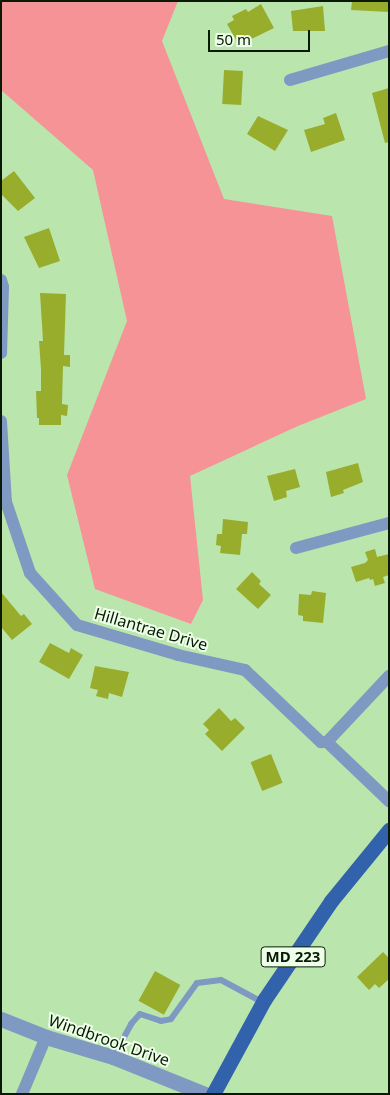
<!DOCTYPE html>
<style>
body{margin:0}
#map{position:relative;width:390px;height:1095px;overflow:hidden;background:#bae6ad;font-family:"Noto Sans",sans-serif}
div>[style]{position:absolute}
[style*='--x']{left:calc(var(--x)*1px);top:calc(var(--y)*1px);width:calc(var(--w)*1px);rotate:calc(var(--a)*1deg)}
.green>*{inset:0;background:#f59396}
.building>*{inset:0;background:#98ad2c;transform-origin:0 0}
.service>*{height:6px;margin:-3px;padding:0 3px;transform-origin:3px;border-radius:3px;background:#7f99c2}
.minor>*{height:12px;margin:-6px;padding:0 6px;transform-origin:6px;border-radius:6px;background:#7f99c2}
.tertiary>*{height:15px;margin:-7.5px;padding:0 7.5px;transform-origin:7.5px;border-radius:7.5px;background:#7f99c2}
.primary>*{height:15px;margin:-7.5px;padding:0 7.5px;transform-origin:7.5px;border-radius:7.5px;background:#3262ab}
span{translate:-50% -50%;white-space:nowrap;text-align:center;line-height:1.15;-webkit-text-stroke:4px #edffe8;paint-order:stroke}
.shield-label span{padding:1px 4px;background:#edffe8;border:1px solid;border-radius:4px;-webkit-text-stroke-width:0}
.shield-label{font-size:15px;color:#0a1a06;font-weight:700}
.street-label{font-size:16px;color:#0a1a06}
.frame{position:absolute;inset:0;border:2px solid #0a1a06;pointer-events:none}
.scale{position:absolute;left:208px;top:30px;width:102px;height:22px;box-sizing:border-box;border:2px solid #0a1a06;border-top:0;padding-left:6px;font-size:15px;line-height:18px;white-space:nowrap;color:#0a1a06;-webkit-text-stroke:4px #edffe8;paint-order:stroke}
</style>
<div id="map">
<div class="green">
<i style="clip-path:polygon(1px 1px,178px 1px,162px 41px,224px 199px,332px 216px,366px 399px,298px 426px,190px 476px,203px 600px,191px 624px,95px 589px,67px 475px,127px 321px,93px 170px,1px 90px)"></i>
</div>
<div class="building">
<i style="clip-path:polygon(352px 1px,389px 1px,389px 12px,351px 10px)"></i>
<i style="clip-path:polygon(261px 4px,274px 28px,239px 45px,227px 24px,234px 20px,232px 16px,246px 9px,248px 12px)"></i>
<i style="clip-path:polygon(323px 6px,325px 31px,293px 31px,291px 11px)"></i>
<i style="left:224px;top:70px;width:19px;height:34px;rotate:3deg"></i>
<i style="clip-path:polygon(389px 88px,389px 142px,385px 143px,372px 93px)"></i>
<i style="clip-path:polygon(336px 113px,345px 140px,311px 152px,304px 130px,325px 124px,323px 118px)"></i>
<i style="clip-path:polygon(258px 116px,288px 130px,275px 151px,247px 134px)"></i>
<i style="clip-path:polygon(14px 171px,35px 198px,18px 211px,1px 194px,1px 181px)"></i>
<i style="clip-path:polygon(49px 228px,60px 261px,39px 268px,24px 237px)"></i>
<i style="clip-path:polygon(40px 293px,66px 294px,64px 355px,70px 355px,70px 367px,63px 366px,62px 404px,68px 405px,67px 416px,61px 415px,61px 425px,39px 425px,39px 418px,37px 418px,36px 391px,41px 391px,41px 369px,39px 341px,43px 341px)"></i>
<i style="clip-path:polygon(358px 463px,363px 482px,343px 490px,344px 493px,331px 497px,326px 472px)"></i>
<i style="clip-path:polygon(295px 469px,300px 487px,286px 491px,287px 497px,274px 501px,267px 476px)"></i>
<i style="clip-path:polygon(223px 519px,248px 522px,247px 534px,242px 534px,240px 555px,220px 553px,221px 546px,216px 545px,217px 534px,222px 534px)"></i>
<i style="clip-path:polygon(375px 549px,377px 557px,389px 554px,389px 575px,383px 577px,385px 583px,375px 586px,373px 579px,370px 580px,369px 578px,356px 582px,351px 567px,365px 563px,368px 560px,365px 552px)"></i>
<i style="clip-path:polygon(252px 572px,261px 581px,259px 584px,271px 595px,258px 609px,236px 589px)"></i>
<i style="clip-path:polygon(312px 591px,326px 593px,323px 623px,303px 621px,303px 616px,298px 615px,299px 594px,311px 595px)"></i>
<i style="clip-path:polygon(1px 592px,21px 616px,24px 614px,32px 624px,12px 640px,1px 627px)"></i>
<i style="clip-path:polygon(50px 643px,69px 653px,71px 648px,83px 655px,69px 679px,39px 662px)"></i>
<i style="clip-path:polygon(95px 666px,129px 672px,122px 697px,109px 693px,108px 699px,96px 696px,98px 690px,90px 688px)"></i>
<i style="clip-path:polygon(219px 708px,231px 721px,235px 718px,245px 728px,222px 751px,205px 734px,209px 730px,203px 724px)"></i>
<i style="left:271px;top:754px;width:31px;height:22px;rotate:68deg"></i>
<i style="clip-path:polygon(383px 952px,389px 958px,389px 979px,379px 988px,375px 984px,369px 990px,357px 977px)"></i>
<i style="left:155px;top:971px;width:29px;height:34px;rotate:29deg"></i>
</div>
<div class="service">
<i style="--x:113;--y:1057;--w:38;--a:-61"></i>
<i style="--x:131;--y:1024;--w:13;--a:-48"></i>
<i style="--x:140;--y:1014;--w:22;--a:18"></i>
<i style="--x:161;--y:1021;--w:10;--a:-11"></i>
<i style="--x:171;--y:1019;--w:44;--a:-54.2"></i>
<i style="--x:197;--y:983;--w:24;--a:-7"></i>
<i style="--x:221;--y:980;--w:47;--a:28.2"></i>
</div>
<div class="minor">
<i style="--x:290;--y:80;--w:103;--a:-16.3"></i>
<i style="--x:1;--y:280;--w:7;--a:74"></i>
<i style="--x:3;--y:287;--w:66;--a:91.7"></i>
<i style="--x:1;--y:421;--w:81;--a:86.5"></i>
<i style="--x:6;--y:502;--w:75;--a:71.3"></i>
<i style="--x:30;--y:573;--w:70;--a:47.9"></i>
<i style="--x:77;--y:625;--w:105;--a:16.5"></i>
<i style="--x:178;--y:655;--w:69;--a:12.6"></i>
<i style="--x:245;--y:670;--w:105;--a:43.5"></i>
<i style="--x:321;--y:742;--w:6;--a:0"></i>
<i style="--x:327;--y:742;--w:86;--a:43.6"></i>
<i style="--x:296;--y:548;--w:96;--a:-15"></i>
<i style="--x:327;--y:742;--w:91;--a:-46.8"></i>
<i style="--x:22;--y:1094;--w:62;--a:-67.2"></i>
</div>
<div class="tertiary">
<i style="--x:1;--y:1019;--w:48;--a:21.8"></i>
<i style="--x:46;--y:1037;--w:70;--a:16.6"></i>
<i style="--x:113;--y:1057;--w:99;--a:21.9"></i>
</div>
<div class="primary">
<i style="--x:213;--y:1094;--w:107;--a:-61.5"></i>
<i style="--x:264;--y:1000;--w:120;--a:-55.9"></i>
<i style="--x:331;--y:901;--w:92;--a:-50.8"></i>
</div>
<div class="shield-label">
<span style="left:293px;top:957px">MD 223</span>
</div>
<div class="street-label">
<span style="left:151px;top:629px;rotate:16deg">Hillantrae Drive</span>
<span style="left:109px;top:1040px;rotate:19deg">Windbrook Drive</span>
</div>
<div class="frame"></div>
<div class="scale">50 m</div>
</div>
